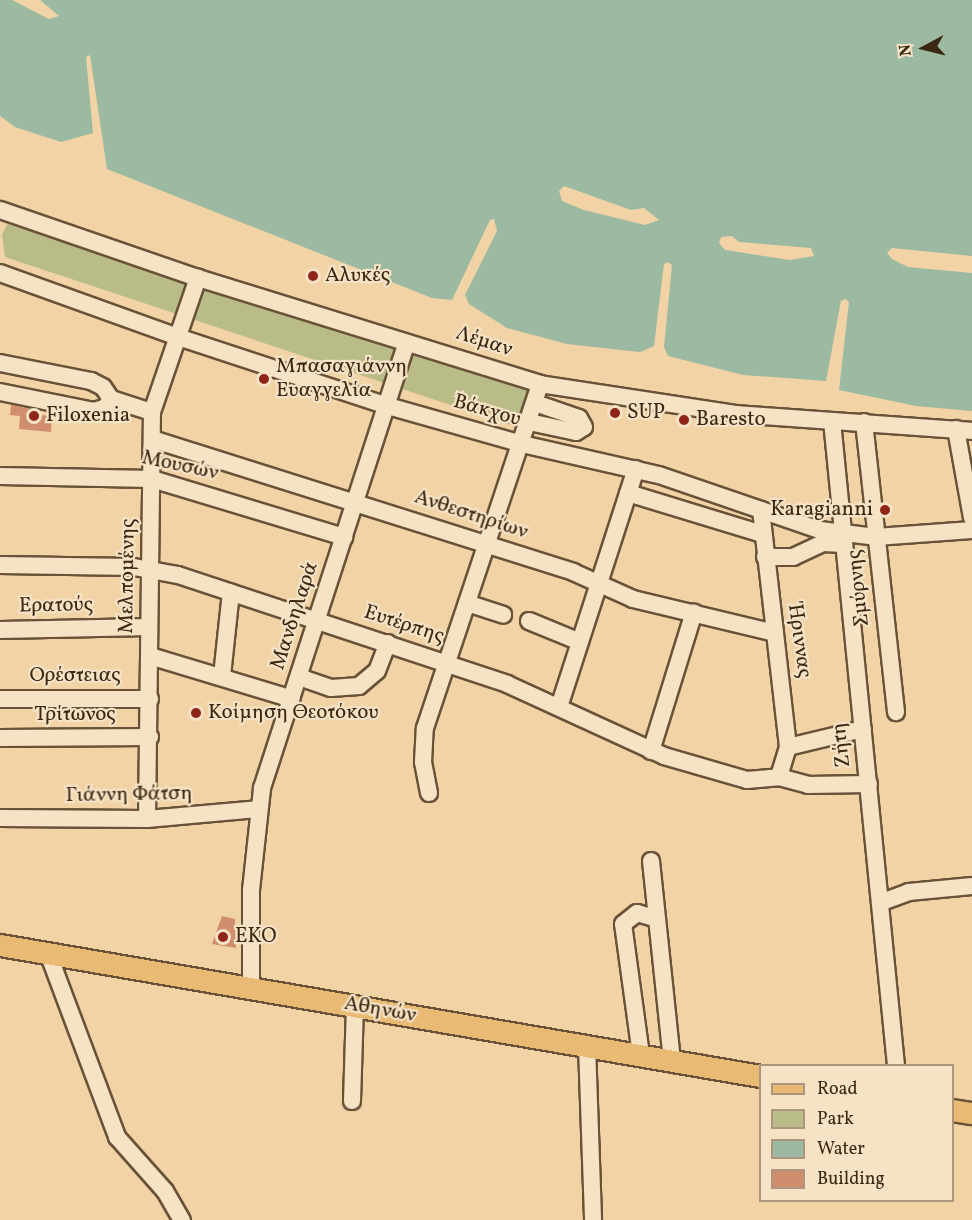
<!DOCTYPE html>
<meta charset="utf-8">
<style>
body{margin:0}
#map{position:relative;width:972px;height:1220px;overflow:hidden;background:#f1d3a6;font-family:Vollkorn,serif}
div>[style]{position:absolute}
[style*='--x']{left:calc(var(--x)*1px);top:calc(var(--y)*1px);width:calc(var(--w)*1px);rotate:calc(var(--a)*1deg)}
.green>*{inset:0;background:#babc87}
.water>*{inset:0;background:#9cb9a1}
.pier>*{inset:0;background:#f1d3a6}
.building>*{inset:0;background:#d18e6f}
.roads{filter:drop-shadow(2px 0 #695238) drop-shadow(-2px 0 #695238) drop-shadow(0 2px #695238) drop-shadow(0 -2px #695238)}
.minor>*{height:16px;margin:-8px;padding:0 8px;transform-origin:8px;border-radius:8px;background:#f6e2c5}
.major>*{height:21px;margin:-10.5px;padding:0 10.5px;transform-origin:10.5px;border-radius:10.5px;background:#e8ba73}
.dots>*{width:16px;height:16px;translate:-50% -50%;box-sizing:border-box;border:3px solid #f6e2c5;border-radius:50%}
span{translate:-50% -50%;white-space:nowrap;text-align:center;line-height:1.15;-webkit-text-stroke:4.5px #f6e2c5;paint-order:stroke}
.poi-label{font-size:21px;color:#3c2713}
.left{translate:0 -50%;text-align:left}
.right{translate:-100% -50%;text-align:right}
.street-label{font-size:21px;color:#3c2713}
.legend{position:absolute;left:759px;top:1064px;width:195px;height:138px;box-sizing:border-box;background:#f6e2c5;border:2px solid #ac977e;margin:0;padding:8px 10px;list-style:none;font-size:18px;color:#3c2713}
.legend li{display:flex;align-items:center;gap:12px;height:30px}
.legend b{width:30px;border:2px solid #ac977e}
.north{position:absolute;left:894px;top:18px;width:60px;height:60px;-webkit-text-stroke:4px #f6e2c5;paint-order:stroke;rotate:263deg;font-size:16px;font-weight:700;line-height:24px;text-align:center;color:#3c2713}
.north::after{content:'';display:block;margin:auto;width:21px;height:27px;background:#3c2713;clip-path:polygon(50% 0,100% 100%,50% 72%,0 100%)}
</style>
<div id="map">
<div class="green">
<i style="clip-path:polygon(7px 224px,537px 386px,523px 429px,5px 257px,2px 235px)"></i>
</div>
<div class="water">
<i style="clip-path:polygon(0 0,972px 0,972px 411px,916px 406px,839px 390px,849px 302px,845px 299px,841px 301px,826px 381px,743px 375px,668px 356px,664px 347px,672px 265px,668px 262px,664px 264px,654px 346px,640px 352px,567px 344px,507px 328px,469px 304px,465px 295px,497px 231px,494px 219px,490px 220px,452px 300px,432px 298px,107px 169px,90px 55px,86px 57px,93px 133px,61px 142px,15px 127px,0 116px)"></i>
</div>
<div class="pier">
<i style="clip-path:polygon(12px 0,40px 0,59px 16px,49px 19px)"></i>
<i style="clip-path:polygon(564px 186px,631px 210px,644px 208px,659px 220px,645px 225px,584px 210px,562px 201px,559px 191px)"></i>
<i style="clip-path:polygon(732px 236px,739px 242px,811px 248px,814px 256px,790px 260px,725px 250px,719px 243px,721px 237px)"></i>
<i style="clip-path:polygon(892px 248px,972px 256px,972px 273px,908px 267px,892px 259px,887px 253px)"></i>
</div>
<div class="building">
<i style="clip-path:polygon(11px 405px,31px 409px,31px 414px,52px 416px,51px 432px,19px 429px,20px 416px,10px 415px)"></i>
<i style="clip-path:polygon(222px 916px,235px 919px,236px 948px,212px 944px)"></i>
</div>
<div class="roads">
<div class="minor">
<i style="--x:0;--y:210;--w:209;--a:19"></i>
<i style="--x:198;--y:278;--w:358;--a:17.2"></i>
<i style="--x:540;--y:384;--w:198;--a:8.7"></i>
<i style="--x:736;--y:414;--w:237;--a:4.1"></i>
<i style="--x:0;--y:273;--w:189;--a:19.8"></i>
<i style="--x:178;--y:337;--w:221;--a:18.2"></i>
<i style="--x:388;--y:406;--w:139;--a:15.8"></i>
<i style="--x:522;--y:444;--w:140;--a:12.8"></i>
<i style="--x:659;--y:475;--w:170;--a:18.9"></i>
<i style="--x:820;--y:530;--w:56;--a:7.1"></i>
<i style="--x:876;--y:537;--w:96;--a:-4.2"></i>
<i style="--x:0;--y:363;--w:93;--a:11.2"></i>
<i style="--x:91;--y:381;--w:13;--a:27"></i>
<i style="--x:103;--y:387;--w:14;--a:56"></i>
<i style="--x:111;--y:399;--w:43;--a:17.6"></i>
<i style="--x:0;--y:392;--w:95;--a:11.5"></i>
<i style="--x:93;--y:411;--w:12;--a:-14"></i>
<i style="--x:105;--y:408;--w:11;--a:-56"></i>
<i style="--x:832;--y:421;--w:648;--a:84.33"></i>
<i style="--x:529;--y:422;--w:48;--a:12"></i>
<i style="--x:576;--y:432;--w:9;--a:-32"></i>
<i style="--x:584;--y:427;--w:10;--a:-119"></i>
<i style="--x:579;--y:418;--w:46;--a:-161.2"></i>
<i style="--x:864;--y:422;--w:292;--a:83.7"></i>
<i style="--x:956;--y:429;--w:90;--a:79.8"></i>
<i style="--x:152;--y:439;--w:442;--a:17.5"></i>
<i style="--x:573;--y:572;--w:66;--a:24.2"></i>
<i style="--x:633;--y:599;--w:146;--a:13.5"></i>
<i style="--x:0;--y:476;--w:152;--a:1.1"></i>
<i style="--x:152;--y:479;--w:201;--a:16.8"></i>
<i style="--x:628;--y:493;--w:140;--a:17"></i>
<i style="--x:761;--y:510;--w:239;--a:83.5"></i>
<i style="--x:788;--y:747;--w:31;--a:107"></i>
<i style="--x:765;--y:557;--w:28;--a:0"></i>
<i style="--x:793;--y:557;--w:33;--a:-25"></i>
<i style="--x:823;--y:543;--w:20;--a:3"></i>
<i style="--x:0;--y:565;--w:134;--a:0.9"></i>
<i style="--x:134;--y:567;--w:45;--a:10.3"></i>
<i style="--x:178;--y:575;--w:347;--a:18.3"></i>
<i style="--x:507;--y:684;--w:173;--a:24.6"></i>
<i style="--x:664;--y:756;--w:86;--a:16.1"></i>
<i style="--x:747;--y:780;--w:32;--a:-5"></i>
<i style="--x:467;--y:603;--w:38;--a:18"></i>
<i style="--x:529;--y:621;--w:55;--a:22.4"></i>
<i style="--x:0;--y:630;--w:149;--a:-1.2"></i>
<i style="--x:150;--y:656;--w:148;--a:16.8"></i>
<i style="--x:222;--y:676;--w:84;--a:-83.9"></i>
<i style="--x:299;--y:677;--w:34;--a:19"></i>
<i style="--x:331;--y:688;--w:28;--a:-4"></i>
<i style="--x:359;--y:686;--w:23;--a:-40"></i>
<i style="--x:377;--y:671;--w:30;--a:-69"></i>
<i style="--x:0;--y:699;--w:150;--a:0"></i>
<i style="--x:559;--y:707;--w:250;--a:-72.1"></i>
<i style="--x:0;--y:738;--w:150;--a:-0.4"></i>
<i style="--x:788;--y:747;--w:77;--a:-13.5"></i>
<i style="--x:651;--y:751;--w:145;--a:-72.8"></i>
<i style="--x:779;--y:777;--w:30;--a:15"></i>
<i style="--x:808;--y:785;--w:61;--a:-0.9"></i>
<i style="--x:429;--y:793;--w:32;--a:-101"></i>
<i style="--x:423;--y:762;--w:34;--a:-87"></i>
<i style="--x:425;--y:728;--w:363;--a:-71.5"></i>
<i style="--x:0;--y:818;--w:147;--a:0.4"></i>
<i style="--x:147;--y:819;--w:111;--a:-5.1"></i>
<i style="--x:147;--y:819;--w:407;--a:-89.3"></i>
<i style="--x:152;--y:412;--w:142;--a:-71.1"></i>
<i style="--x:651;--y:861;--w:201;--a:84"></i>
<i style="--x:882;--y:902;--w:29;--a:-20"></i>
<i style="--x:909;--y:892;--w:63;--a:-5.4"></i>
<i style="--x:48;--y:953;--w:197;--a:69.4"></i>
<i style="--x:117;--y:1137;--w:72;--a:48.4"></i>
<i style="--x:165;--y:1191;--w:34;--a:60"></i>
<i style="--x:251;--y:987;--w:97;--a:-90"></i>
<i style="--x:251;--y:890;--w:103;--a:-83.8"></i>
<i style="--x:262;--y:788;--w:468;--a:-72"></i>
<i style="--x:587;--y:1046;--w:174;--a:88"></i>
<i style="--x:641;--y:1055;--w:132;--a:-97.8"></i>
<i style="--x:623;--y:924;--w:18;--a:-38"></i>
<i style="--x:637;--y:913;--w:19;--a:16"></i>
<i style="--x:352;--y:1101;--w:96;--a:-88.2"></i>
</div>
<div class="major">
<i style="--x:0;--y:945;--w:771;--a:9.78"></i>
<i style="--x:952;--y:1110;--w:20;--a:9"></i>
</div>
</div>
<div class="dots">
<i style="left:313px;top:276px;background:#8f2418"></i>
<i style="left:264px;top:379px;background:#8f2418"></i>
<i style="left:615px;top:413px;background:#8f2418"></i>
<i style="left:34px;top:416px;background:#8f2418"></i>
<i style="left:684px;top:420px;background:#8f2418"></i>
<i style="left:885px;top:510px;background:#8f2418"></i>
<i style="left:196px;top:713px;background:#8f2418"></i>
<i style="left:223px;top:937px;background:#8f2418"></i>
</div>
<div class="poi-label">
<span class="left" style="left:325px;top:276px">Αλυκές</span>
<span class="left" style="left:276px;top:379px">Μπασαγιάννη<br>Ευαγγελία</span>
<span class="left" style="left:627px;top:413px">SUP</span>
<span class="left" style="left:46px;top:416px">Filoxenia</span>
<span class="left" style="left:696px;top:420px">Baresto</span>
<span class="right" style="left:873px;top:510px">Karagianni</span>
<span class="left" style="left:208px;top:713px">Κοίμηση Θεοτόκου</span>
<span class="left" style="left:235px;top:937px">EKO</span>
</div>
<div class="street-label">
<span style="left:484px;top:342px;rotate:18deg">Λέμαν</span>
<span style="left:487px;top:411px;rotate:16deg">Βάκχου</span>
<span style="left:180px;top:466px;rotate:12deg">Μουσών</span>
<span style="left:471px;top:515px;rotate:18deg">Ανθεστηρίων</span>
<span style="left:128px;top:576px;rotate:-89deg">Μελπομένης</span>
<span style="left:859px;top:588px;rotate:-96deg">Σμύρνης</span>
<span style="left:56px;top:606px;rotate:-1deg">Ερατούς</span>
<span style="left:295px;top:616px;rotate:-72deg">Μανδηλαρά</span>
<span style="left:404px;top:625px;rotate:18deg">Ευτέρπης</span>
<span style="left:799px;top:641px;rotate:82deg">Ήριννας</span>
<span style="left:75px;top:676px">Ορέστειας</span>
<span style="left:75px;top:715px">Τρίτωνος</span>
<span style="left:842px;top:745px;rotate:-96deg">Ζήτη</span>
<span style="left:129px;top:795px;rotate:-1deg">Γιάννη Φάτση</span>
<span style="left:380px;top:1010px;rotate:10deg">Αθηνών</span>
</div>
<ul class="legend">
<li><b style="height:8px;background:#e8ba73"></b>Road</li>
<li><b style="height:16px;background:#babc87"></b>Park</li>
<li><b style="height:16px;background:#9cb9a1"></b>Water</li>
<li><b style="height:16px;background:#d18e6f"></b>Building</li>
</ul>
<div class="north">N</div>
</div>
